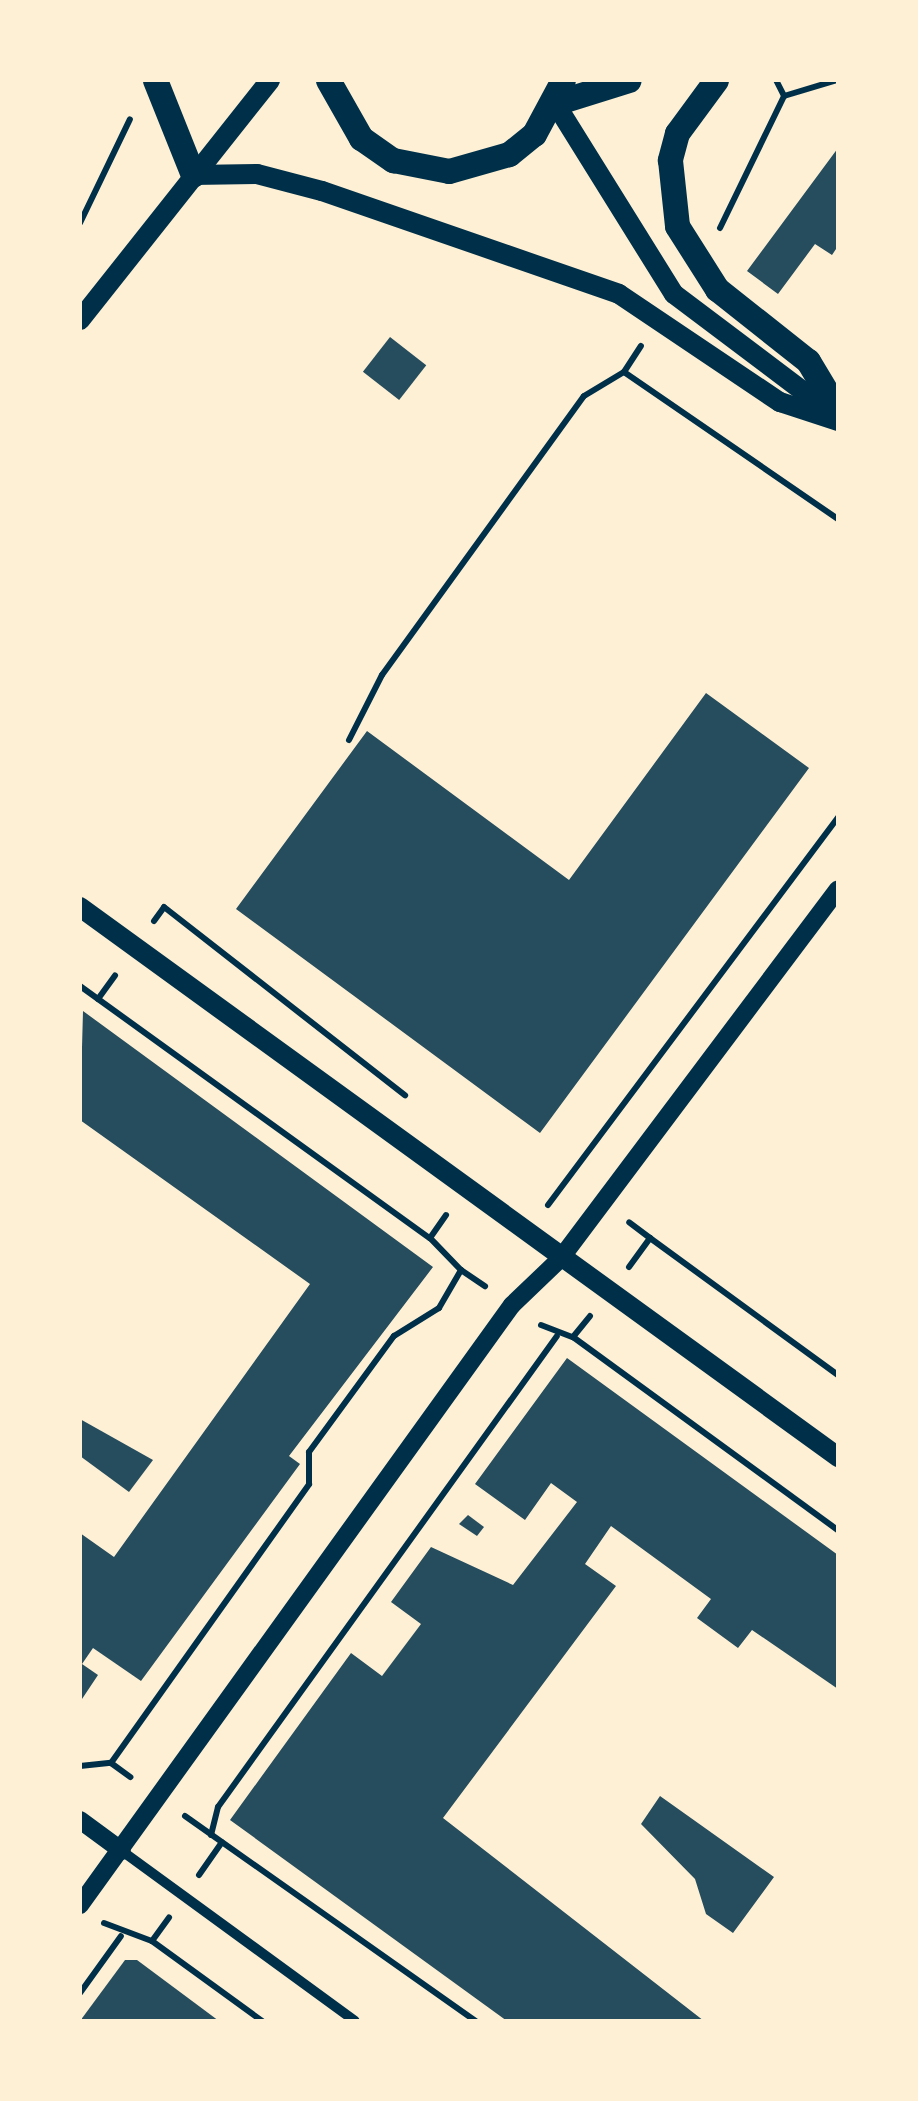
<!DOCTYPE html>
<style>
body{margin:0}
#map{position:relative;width:918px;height:2101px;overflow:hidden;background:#fdf0d5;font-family:"Crimson Pro",serif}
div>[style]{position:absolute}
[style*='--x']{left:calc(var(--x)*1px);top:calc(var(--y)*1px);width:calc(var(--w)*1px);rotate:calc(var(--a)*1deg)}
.building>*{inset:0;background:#264d5e;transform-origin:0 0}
.path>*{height:6px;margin:-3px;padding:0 3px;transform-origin:3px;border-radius:3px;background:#003049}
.minor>*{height:10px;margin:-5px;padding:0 5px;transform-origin:5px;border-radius:5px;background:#003049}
.tertiary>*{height:18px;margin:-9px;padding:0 9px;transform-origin:9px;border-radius:9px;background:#003049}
.secondary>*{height:20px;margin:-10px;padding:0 10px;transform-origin:10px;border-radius:10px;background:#003049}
.primary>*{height:25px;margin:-12.5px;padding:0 12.5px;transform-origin:12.5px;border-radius:12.5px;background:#003049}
span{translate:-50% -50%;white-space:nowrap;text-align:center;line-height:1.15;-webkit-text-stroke:10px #fdf0d5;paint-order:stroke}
.frame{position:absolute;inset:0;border:82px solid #fdf0d5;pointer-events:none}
</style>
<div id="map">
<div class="building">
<i style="clip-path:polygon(838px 148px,838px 246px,832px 255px,815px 244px,778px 294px,747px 271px)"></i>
<i style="left:390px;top:337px;width:46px;height:44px;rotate:38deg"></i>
<i style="clip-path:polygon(706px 693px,809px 768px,540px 1133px,236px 909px,367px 731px,569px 880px)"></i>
<i style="clip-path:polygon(83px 1011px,433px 1267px,289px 1456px,300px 1464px,141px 1681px,93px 1648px,82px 1664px,98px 1675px,80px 1702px,80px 1533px,114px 1557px,310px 1284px,80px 1120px)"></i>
<i style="clip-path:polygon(567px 1358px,838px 1555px,838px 1689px,752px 1630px,738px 1648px,697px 1618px,711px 1599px,611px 1526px,585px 1564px,616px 1586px,443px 1818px,704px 2021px,507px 2021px,230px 1820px,351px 1653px,382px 1676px,421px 1624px,391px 1602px,431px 1547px,513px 1585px,577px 1502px,551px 1483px,525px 1520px,475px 1484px)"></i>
<i style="clip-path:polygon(80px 1419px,153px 1460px,129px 1492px,80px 1456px)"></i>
<i style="clip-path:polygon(468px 1515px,484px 1527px,477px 1536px,459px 1524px)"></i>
<i style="clip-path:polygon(660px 1796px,774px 1877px,733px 1933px,706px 1914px,695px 1879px,641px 1824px)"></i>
<i style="clip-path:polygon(125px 1960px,137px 1960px,219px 2021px,80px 2021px)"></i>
</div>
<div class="path">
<i style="--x:776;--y:80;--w:18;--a:63"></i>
<i style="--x:80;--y:223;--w:115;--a:-64.3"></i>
<i style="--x:720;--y:228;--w:147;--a:-64.1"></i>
<i style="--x:784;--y:96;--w:55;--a:-16.8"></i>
<i style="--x:624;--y:372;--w:260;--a:34.5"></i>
<i style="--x:349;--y:740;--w:73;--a:-63.1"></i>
<i style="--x:382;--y:675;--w:344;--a:-54.1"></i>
<i style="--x:584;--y:396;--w:47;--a:-31"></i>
<i style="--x:624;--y:372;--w:31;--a:-57"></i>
<i style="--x:154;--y:921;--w:17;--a:-54"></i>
<i style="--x:164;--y:907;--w:306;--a:38"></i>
<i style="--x:80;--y:986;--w:431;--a:35.8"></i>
<i style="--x:98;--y:999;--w:29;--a:-54"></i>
<i style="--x:548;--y:1205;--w:484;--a:-53.2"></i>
<i style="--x:650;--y:1238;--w:233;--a:36.1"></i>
<i style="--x:629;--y:1267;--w:36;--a:-54"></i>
<i style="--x:650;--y:1238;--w:26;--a:-143"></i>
<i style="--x:461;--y:1270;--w:29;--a:34"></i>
<i style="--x:541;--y:1325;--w:34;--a:21"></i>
<i style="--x:573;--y:1337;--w:27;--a:-51"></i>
<i style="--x:573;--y:1337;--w:328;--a:36.1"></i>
<i style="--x:111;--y:1763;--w:24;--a:36"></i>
<i style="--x:80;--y:1766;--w:31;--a:-6"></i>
<i style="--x:111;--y:1763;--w:342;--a:-54.6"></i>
<i style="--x:309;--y:1484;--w:32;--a:-90"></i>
<i style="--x:309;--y:1452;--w:144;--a:-53.8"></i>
<i style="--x:394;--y:1336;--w:53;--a:-31.9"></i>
<i style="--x:439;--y:1308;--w:44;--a:-59.9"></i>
<i style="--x:461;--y:1270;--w:45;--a:-134.1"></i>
<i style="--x:430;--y:1238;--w:28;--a:-55"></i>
<i style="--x:185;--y:1816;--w:356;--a:35.2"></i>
<i style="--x:211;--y:1835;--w:29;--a:-76"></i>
<i style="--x:218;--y:1807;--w:580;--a:-54.26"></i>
<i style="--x:199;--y:1875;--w:40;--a:-55.1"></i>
<i style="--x:104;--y:1923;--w:51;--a:20.6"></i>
<i style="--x:152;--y:1941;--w:136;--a:36"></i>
<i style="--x:152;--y:1941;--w:29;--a:-54"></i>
<i style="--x:80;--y:1993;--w:70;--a:-54.3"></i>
</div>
<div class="minor">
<i style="--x:122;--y:1851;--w:288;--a:36.1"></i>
</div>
<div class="tertiary">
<i style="--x:80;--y:1820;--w:52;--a:36.4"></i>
<i style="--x:80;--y:1905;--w:739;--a:-54.25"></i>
<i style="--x:512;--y:1305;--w:68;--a:-43.8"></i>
<i style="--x:561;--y:1258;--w:461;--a:-53.1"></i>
</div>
<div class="secondary">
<i style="--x:555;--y:103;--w:225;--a:58.1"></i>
<i style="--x:674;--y:294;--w:198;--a:37"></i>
<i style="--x:193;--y:175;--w:64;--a:-0.9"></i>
<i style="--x:257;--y:174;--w:67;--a:14.7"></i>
<i style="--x:322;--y:191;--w:314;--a:19.1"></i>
<i style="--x:619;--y:294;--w:194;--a:33.9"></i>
<i style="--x:780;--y:402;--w:61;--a:18.1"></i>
<i style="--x:80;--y:320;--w:306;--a:-51.6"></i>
<i style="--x:80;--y:907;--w:937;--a:35.96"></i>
</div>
<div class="primary">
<i style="--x:155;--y:80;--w:102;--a:68.2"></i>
<i style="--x:328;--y:80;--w:67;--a:60.4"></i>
<i style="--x:361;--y:138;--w:39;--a:35"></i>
<i style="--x:393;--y:160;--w:57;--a:11.1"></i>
<i style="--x:449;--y:171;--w:62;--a:-15.8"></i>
<i style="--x:509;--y:154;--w:32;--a:-39"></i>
<i style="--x:534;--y:134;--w:61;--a:-61.8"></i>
<i style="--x:716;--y:80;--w:66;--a:126.3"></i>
<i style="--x:677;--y:133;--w:28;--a:105"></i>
<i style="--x:670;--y:160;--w:66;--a:83.9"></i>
<i style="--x:677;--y:226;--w:75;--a:57.6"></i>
<i style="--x:717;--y:289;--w:116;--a:38.4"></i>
<i style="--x:808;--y:361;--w:58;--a:59"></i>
<i style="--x:555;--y:103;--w:77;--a:-17.3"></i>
</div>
<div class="frame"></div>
</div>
